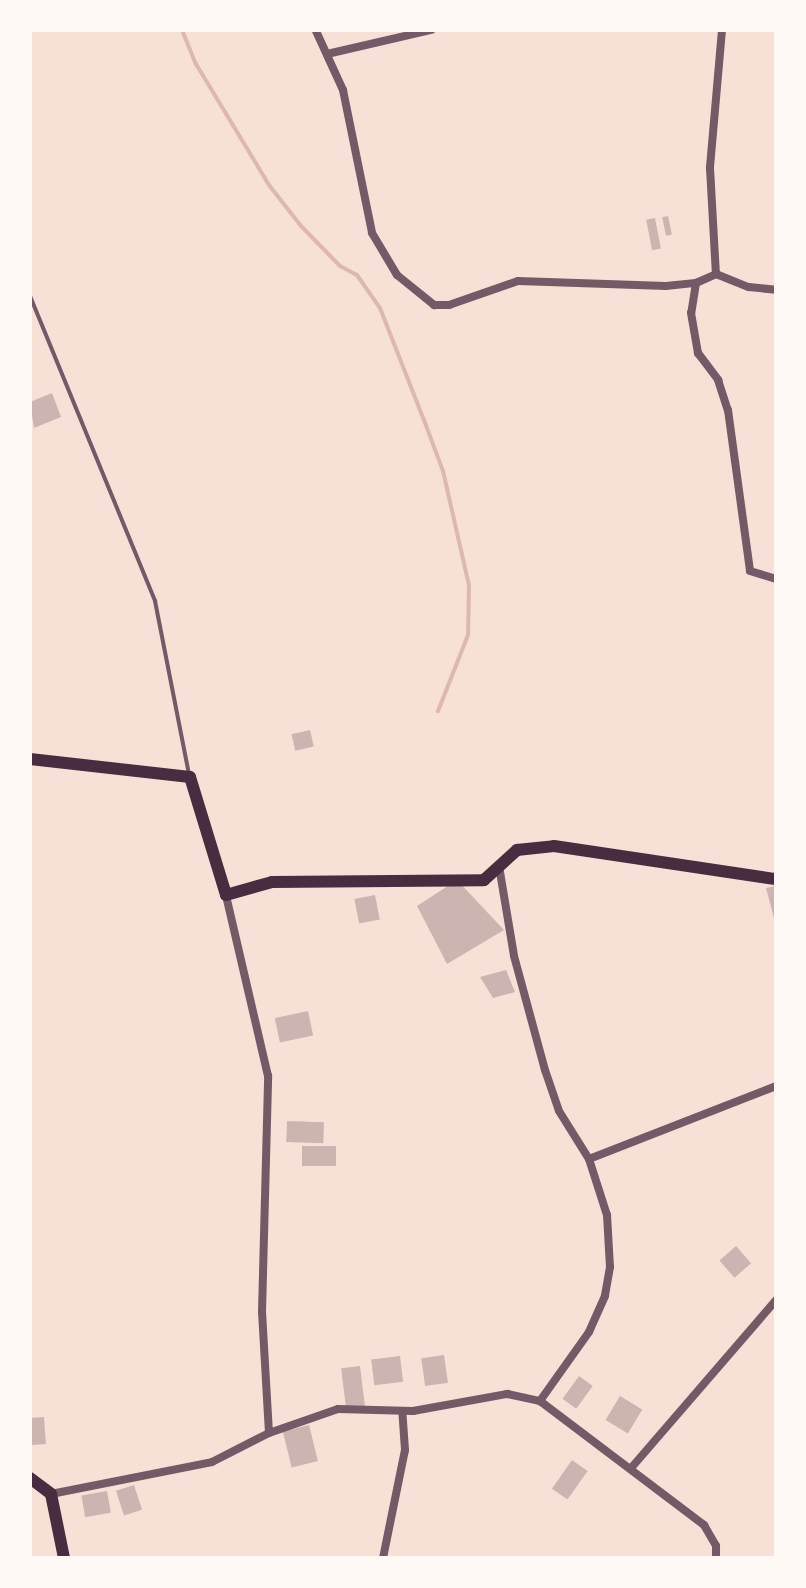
<!DOCTYPE html>
<style>
body{margin:0}
#map{position:relative;width:806px;height:1588px;overflow:hidden;background:#f7e1d7;font-family:Bitter,serif}
div>[style]{position:absolute}
[style*='--x']{left:calc(var(--x)*1px);top:calc(var(--y)*1px);width:calc(var(--w)*1px);rotate:calc(var(--a)*1deg)}
.stream>*{height:4px;margin:-2px;padding:0 2px;transform-origin:2px;border-radius:2px;background:#dcb8b0}
.building>*{inset:0;background:#ccb4b1;transform-origin:0 0}
.service>*{height:4px;margin:-2px;padding:0 2px;transform-origin:2px;border-radius:2px;background:#755966}
.minor>*{height:8px;margin:-4px;padding:0 4px;transform-origin:4px;border-radius:4px;background:#755966}
.secondary>*{height:12px;margin:-6px;padding:0 6px;transform-origin:6px;border-radius:6px;background:#4a2c40}
span{translate:-50% -50%;white-space:nowrap;text-align:center;line-height:1.15;-webkit-text-stroke:7px #fffaf5;paint-order:stroke}
.frame{position:absolute;inset:0;border:32px solid #fffaf5;pointer-events:none}
</style>
<div id="map">
<div class="stream">
<i style="--x:182;--y:30;--w:37;--a:68"></i>
<i style="--x:196;--y:64;--w:141;--a:58.9"></i>
<i style="--x:269;--y:185;--w:52;--a:52"></i>
<i style="--x:301;--y:226;--w:56;--a:45.7"></i>
<i style="--x:340;--y:266;--w:19;--a:28"></i>
<i style="--x:357;--y:275;--w:40;--a:55.1"></i>
<i style="--x:380;--y:308;--w:120;--a:68.6"></i>
<i style="--x:424;--y:420;--w:54;--a:69.6"></i>
<i style="--x:443;--y:471;--w:117;--a:77.2"></i>
<i style="--x:469;--y:585;--w:50;--a:91.1"></i>
<i style="--x:468;--y:635;--w:82;--a:111.5"></i>
</div>
<div class="building">
<i style="left:668px;top:216px;width:19px;height:6px;rotate:78deg"></i>
<i style="left:655px;top:218px;width:31px;height:9px;rotate:79deg"></i>
<i style="clip-path:polygon(52px 393px,61px 417px,34px 428px,30px 402px)"></i>
<i style="left:310px;top:730px;width:17px;height:19px;rotate:77deg"></i>
<i style="clip-path:polygon(457px 880px,504px 930px,447px 964px,417px 906px)"></i>
<i style="clip-path:polygon(776px 886px,776px 922px,775px 922px,766px 888px)"></i>
<i style="left:375px;top:895px;width:25px;height:21px;rotate:79deg"></i>
<i style="clip-path:polygon(506px 970px,515px 992px,493px 998px,480px 977px)"></i>
<i style="left:308px;top:1011px;width:25px;height:34px;rotate:78deg"></i>
<i style="left:287px;top:1121px;width:37px;height:21px;rotate:2deg"></i>
<i style="left:336px;top:1146px;width:20px;height:34px;rotate:90deg"></i>
<i style="left:736px;top:1246px;width:23px;height:22px;rotate:49deg"></i>
<i style="left:444px;top:1355px;width:28px;height:23px;rotate:82deg"></i>
<i style="left:400px;top:1356px;width:26px;height:29px;rotate:83deg"></i>
<i style="left:360px;top:1366px;width:40px;height:19px;rotate:83deg"></i>
<i style="left:579px;top:1376px;width:17px;height:28px;rotate:36deg"></i>
<i style="left:620px;top:1396px;width:26px;height:28px;rotate:31deg"></i>
<i style="left:44px;top:1417px;width:27px;height:14px;rotate:86deg"></i>
<i style="left:309px;top:1425px;width:37px;height:27px;rotate:76deg"></i>
<i style="left:572px;top:1460px;width:19px;height:35px;rotate:35deg"></i>
<i style="left:134px;top:1485px;width:26px;height:19px;rotate:72deg"></i>
<i style="left:107px;top:1491px;width:22px;height:26px;rotate:80deg"></i>
</div>
<div class="service">
<i style="--x:30;--y:296;--w:330;--a:67.7"></i>
<i style="--x:155;--y:601;--w:177;--a:78.9"></i>
</div>
<div class="minor">
<i style="--x:722;--y:30;--w:139;--a:95"></i>
<i style="--x:710;--y:168;--w:106;--a:86.8"></i>
<i style="--x:716;--y:274;--w:35;--a:22"></i>
<i style="--x:749;--y:287;--w:27;--a:6"></i>
<i style="--x:316;--y:31;--w:65;--a:65.4"></i>
<i style="--x:343;--y:90;--w:146;--a:78.5"></i>
<i style="--x:372;--y:233;--w:49;--a:59.2"></i>
<i style="--x:397;--y:275;--w:48;--a:39"></i>
<i style="--x:434;--y:305;--w:15;--a:0"></i>
<i style="--x:449;--y:305;--w:73;--a:-19.2"></i>
<i style="--x:518;--y:281;--w:148;--a:1.9"></i>
<i style="--x:666;--y:286;--w:30;--a:-6"></i>
<i style="--x:696;--y:283;--w:22;--a:-24"></i>
<i style="--x:327;--y:54;--w:107;--a:-13"></i>
<i style="--x:696;--y:283;--w:30;--a:99"></i>
<i style="--x:691;--y:313;--w:41;--a:80.1"></i>
<i style="--x:698;--y:353;--w:34;--a:53"></i>
<i style="--x:718;--y:380;--w:32;--a:72"></i>
<i style="--x:728;--y:410;--w:162;--a:82.2"></i>
<i style="--x:750;--y:571;--w:27;--a:17"></i>
<i style="--x:499;--y:866;--w:91;--a:80.5"></i>
<i style="--x:514;--y:956;--w:118;--a:74.8"></i>
<i style="--x:545;--y:1070;--w:43;--a:71.1"></i>
<i style="--x:559;--y:1111;--w:57;--a:58"></i>
<i style="--x:589;--y:1159;--w:59;--a:72.2"></i>
<i style="--x:607;--y:1215;--w:52;--a:86.7"></i>
<i style="--x:610;--y:1267;--w:29;--a:100"></i>
<i style="--x:605;--y:1296;--w:39;--a:114"></i>
<i style="--x:589;--y:1332;--w:85;--a:125.4"></i>
<i style="--x:589;--y:1159;--w:201;--a:-21.3"></i>
<i style="--x:269;--y:1433;--w:73;--a:-19.2"></i>
<i style="--x:338;--y:1409;--w:75;--a:1.5"></i>
<i style="--x:413;--y:1411;--w:96;--a:-10.3"></i>
<i style="--x:507;--y:1394;--w:34;--a:12"></i>
<i style="--x:540;--y:1401;--w:206;--a:37.1"></i>
<i style="--x:704;--y:1525;--w:24;--a:60"></i>
<i style="--x:716;--y:1546;--w:12;--a:90"></i>
<i style="--x:632;--y:1467;--w:221;--a:-49.2"></i>
<i style="--x:51;--y:1494;--w:164;--a:-11.2"></i>
<i style="--x:212;--y:1462;--w:64;--a:-27"></i>
<i style="--x:269;--y:1433;--w:121;--a:-93.3"></i>
<i style="--x:262;--y:1312;--w:236;--a:-88.5"></i>
<i style="--x:268;--y:1076;--w:186;--a:-103.1"></i>
<i style="--x:383;--y:1558;--w:110;--a:-78.5"></i>
<i style="--x:405;--y:1450;--w:39;--a:-94"></i>
</div>
<div class="secondary">
<i style="--x:30;--y:759;--w:161;--a:6.4"></i>
<i style="--x:190;--y:777;--w:123;--a:73"></i>
<i style="--x:226;--y:895;--w:48;--a:-15.8"></i>
<i style="--x:272;--y:882;--w:212;--a:-0.5"></i>
<i style="--x:484;--y:880;--w:45;--a:-42.3"></i>
<i style="--x:517;--y:850;--w:37;--a:-6"></i>
<i style="--x:554;--y:846;--w:224;--a:8.5"></i>
<i style="--x:30;--y:1478;--w:26;--a:37"></i>
<i style="--x:51;--y:1494;--w:65;--a:78.5"></i>
</div>
<div class="frame"></div>
</div>
